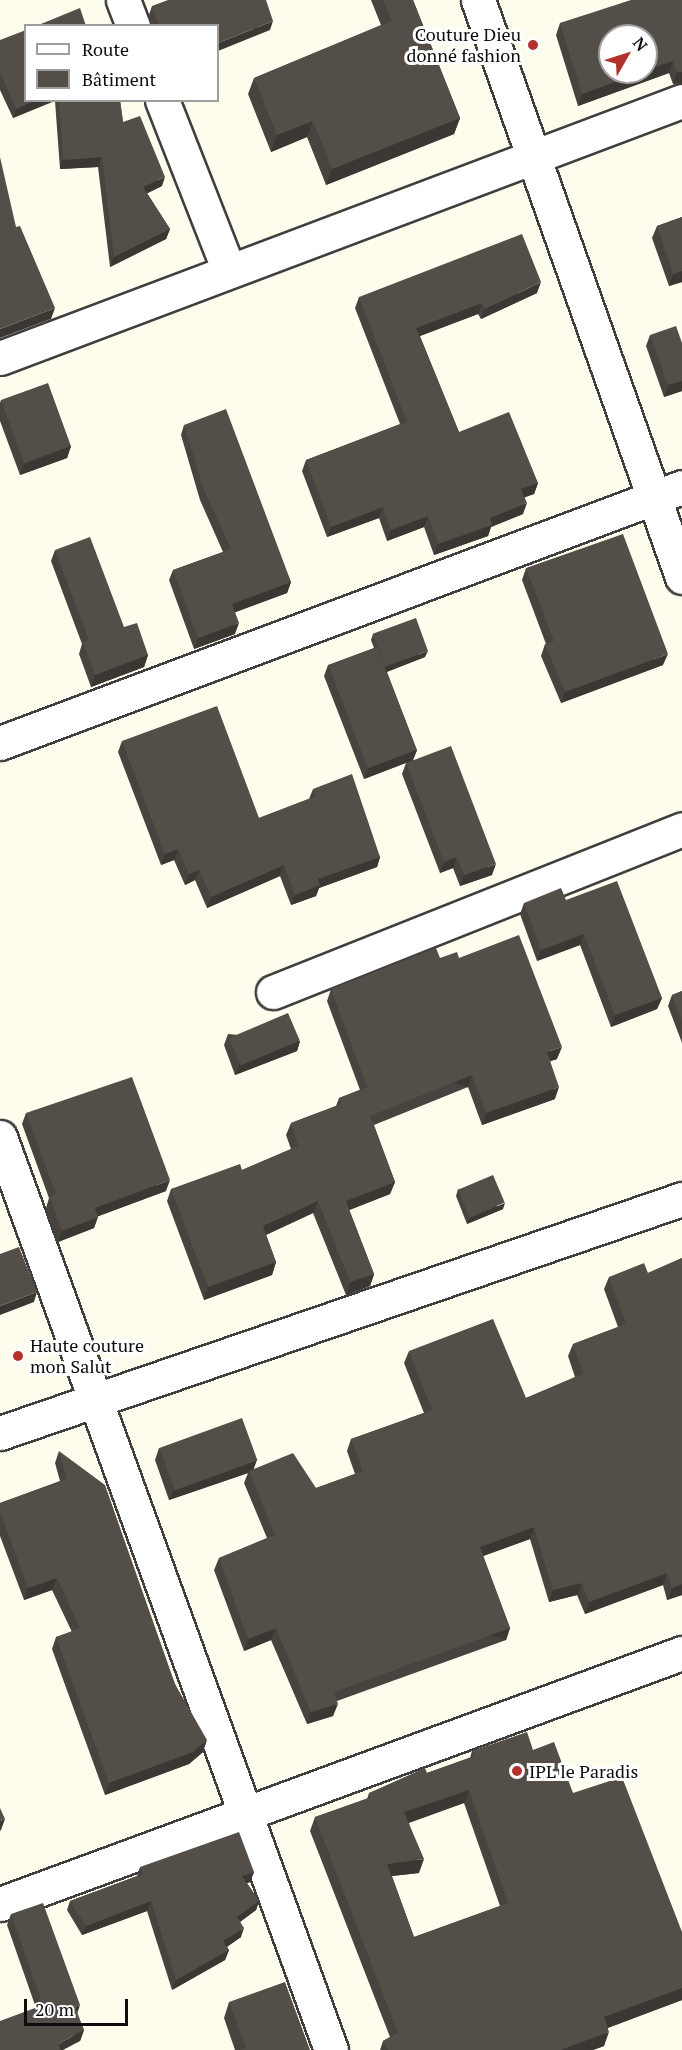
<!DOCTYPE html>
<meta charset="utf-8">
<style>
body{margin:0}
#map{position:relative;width:682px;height:2050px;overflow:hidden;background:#fefcec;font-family:"PT Serif",serif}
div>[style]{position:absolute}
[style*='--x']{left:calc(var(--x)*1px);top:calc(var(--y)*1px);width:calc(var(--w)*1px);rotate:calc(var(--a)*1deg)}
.roads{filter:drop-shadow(2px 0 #3f3f3f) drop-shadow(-2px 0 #3f3f3f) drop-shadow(0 2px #3f3f3f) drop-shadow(0 -2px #3f3f3f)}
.minor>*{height:33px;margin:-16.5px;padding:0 16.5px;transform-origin:16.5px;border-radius:16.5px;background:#fff}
.wall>*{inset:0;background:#48433f}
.shaded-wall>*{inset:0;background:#3b3733;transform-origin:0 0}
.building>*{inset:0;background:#544e49;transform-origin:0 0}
.dots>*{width:16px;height:16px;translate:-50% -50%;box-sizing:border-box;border:3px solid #fff;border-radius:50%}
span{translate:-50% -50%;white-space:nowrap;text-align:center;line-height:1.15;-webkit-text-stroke:6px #fff;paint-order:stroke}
.poi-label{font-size:18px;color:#0c0c0c}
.right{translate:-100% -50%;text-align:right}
.left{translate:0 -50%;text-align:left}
.legend{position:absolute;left:24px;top:24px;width:195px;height:78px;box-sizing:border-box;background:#fff;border:2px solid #9e9e9e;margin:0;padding:8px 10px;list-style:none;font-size:18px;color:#0c0c0c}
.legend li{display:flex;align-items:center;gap:12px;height:30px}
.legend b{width:30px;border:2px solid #9e9e9e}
.north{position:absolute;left:598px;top:24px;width:60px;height:60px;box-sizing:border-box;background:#fff;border:2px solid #9e9e9e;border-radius:50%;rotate:51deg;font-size:16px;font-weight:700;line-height:24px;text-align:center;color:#0c0c0c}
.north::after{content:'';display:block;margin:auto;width:21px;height:27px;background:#b4322c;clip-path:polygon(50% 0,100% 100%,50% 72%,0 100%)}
.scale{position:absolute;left:24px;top:1999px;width:104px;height:27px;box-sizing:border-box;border:3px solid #0c0c0c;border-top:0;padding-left:8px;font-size:18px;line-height:21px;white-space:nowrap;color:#0c0c0c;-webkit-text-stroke:4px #fff;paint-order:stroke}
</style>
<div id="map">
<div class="roads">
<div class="minor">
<i style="--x:123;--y:0;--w:28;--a:69"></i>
<i style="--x:478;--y:0;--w:612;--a:70.53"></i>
<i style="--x:162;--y:100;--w:180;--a:68.6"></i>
<i style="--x:0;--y:358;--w:729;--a:-20.65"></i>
<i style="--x:0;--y:743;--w:728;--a:-20.57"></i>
<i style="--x:273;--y:992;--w:440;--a:-21.7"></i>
<i style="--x:0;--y:1137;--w:971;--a:70.07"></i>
<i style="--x:0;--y:1433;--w:721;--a:-18.94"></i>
<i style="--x:0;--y:1904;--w:727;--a:-20.21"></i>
</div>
</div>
<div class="wall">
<i style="clip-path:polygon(371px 0,413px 0,460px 118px,454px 134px,326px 185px,307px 137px,271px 152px,248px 94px,254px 78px,381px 25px)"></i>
<i style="clip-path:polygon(682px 0,682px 83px,673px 84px,669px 73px,578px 106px,556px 35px,560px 23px)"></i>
<i style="clip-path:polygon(152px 6px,270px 30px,218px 26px,153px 26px,149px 15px)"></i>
<i style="clip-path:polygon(0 40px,26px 100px,120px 100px,123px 122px,162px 186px,147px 193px,170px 229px,166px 239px,110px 267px,98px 167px,60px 169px,55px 101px,13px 118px,0 90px)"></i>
<i style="clip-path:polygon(682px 217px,682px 282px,669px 286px,652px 238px,657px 226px)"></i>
<i style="clip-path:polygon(537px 293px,481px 319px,478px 314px,420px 336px,459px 432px,538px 483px,534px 494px,525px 497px,523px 514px,491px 527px,488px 536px,434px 555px,424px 527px,387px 541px,379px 518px,327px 537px,302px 471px,306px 460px,400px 424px,355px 308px,359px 297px)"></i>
<i style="clip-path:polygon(650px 335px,682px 343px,682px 391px,664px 397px,646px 346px)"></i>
<i style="clip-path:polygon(1px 400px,71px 446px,67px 458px,20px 475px,0 421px,0 403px)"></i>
<i style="clip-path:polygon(184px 425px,291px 582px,287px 593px,235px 612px,235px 634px,194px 649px,169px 580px,173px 570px,223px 552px,200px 500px,181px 435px)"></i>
<i style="clip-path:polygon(55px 550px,148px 655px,144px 667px,91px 687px,79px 654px,82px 644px,51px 561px)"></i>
<i style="clip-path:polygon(526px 568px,663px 665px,561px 703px,541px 656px,545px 644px,546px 644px,522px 580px)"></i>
<i style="clip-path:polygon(373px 634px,425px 657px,387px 672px,417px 750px,413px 760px,492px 875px,460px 886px,453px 868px,440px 873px,402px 774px,406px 763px,364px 779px,324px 676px,328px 665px,374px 648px,371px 640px)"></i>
<i style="clip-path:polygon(122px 741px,259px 818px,309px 799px,313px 789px,380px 857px,377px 867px,319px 888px,316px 896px,291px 905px,280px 876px,207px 908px,195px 880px,185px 885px,174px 860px,161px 865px,118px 752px)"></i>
<i style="clip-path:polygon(566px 900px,662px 998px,657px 1009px,611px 1027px,580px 945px,537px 961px,520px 914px,524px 903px)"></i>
<i style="clip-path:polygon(440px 958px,459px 958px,557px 1059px,550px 1061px,555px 1099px,482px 1125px,468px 1087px,374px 1125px,395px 1182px,390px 1194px,349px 1210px,374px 1274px,370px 1286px,346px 1295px,313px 1213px,266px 1235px,276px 1262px,272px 1275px,204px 1300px,167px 1201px,171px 1189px,242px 1170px,291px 1149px,286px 1135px,291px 1123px,336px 1106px,339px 1098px,360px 1090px,327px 1001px,331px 989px)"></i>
<i style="clip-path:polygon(682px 991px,682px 1043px,668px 1006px,672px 995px)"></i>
<i style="clip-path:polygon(228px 1034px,300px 1041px,297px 1051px,235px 1075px,224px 1045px)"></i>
<i style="clip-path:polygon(26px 1113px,166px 1191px,98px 1216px,94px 1228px,58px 1242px,46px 1208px,49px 1198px,22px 1124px)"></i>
<i style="clip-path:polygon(458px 1189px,503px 1209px,467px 1224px,456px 1196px)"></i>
<i style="clip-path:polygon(682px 1258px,682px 1595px,667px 1600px,663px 1585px,585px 1614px,577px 1595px,549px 1602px,530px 1539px,483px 1556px,510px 1628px,506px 1640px,337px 1701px,333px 1716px,307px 1724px,271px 1640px,244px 1651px,214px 1570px,219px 1558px,267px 1538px,244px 1483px,248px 1473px,169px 1500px,155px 1460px,159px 1448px,253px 1469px,316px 1488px,355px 1474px,347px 1451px,351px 1439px,424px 1413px,404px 1363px,409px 1351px,526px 1398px,575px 1377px,568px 1356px,573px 1344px,618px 1327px,604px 1289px,609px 1277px,648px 1273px)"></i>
<i style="clip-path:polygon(59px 1451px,175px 1684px,203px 1752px,189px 1764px,105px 1795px,52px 1649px,56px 1637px,72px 1632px,52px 1590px,24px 1600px,0 1536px,0 1503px,60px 1481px,55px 1463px)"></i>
<i style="clip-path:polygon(evenodd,533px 1750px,573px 1793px,682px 1932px,682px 2000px,608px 2028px,604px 2046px,593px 2050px,380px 2050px,383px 2041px,390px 2037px,310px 1831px,315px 1817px,367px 1799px,369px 1793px,470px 1758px,472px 1751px,533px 1750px,464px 1803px,500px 1906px,414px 1937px,392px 1876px,419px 1873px,409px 1823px,464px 1803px)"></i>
<i style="clip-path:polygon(140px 1867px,254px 1872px,250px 1882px,247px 1883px,259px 1901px,256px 1910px,240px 1922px,241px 1937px,227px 1947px,229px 1950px,225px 1960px,172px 1990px,147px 1911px,82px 1935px,67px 1910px,70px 1901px,137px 1876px)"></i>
<i style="clip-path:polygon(11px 1914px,77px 2014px,84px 2030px,80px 2041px,36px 2008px,7px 1925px)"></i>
<i style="clip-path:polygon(229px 2002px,310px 2050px,235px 2050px,224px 2018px)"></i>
</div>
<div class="shaded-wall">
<i style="clip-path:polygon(273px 21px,270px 30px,218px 51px,218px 43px)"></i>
<i style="clip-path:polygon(673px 61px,669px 73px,578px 106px,582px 94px,642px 72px,646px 72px,646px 70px)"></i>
<i style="clip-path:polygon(677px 72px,682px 72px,682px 83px,673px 84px)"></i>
<i style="clip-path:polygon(36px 100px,55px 100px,13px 118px,16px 109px)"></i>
<i style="clip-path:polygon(460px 118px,454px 134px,326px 185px,332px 169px)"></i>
<i style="clip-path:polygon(313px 121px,307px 137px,271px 152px,277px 135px)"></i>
<i style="clip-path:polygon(102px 157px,98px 167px,60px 169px,63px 160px)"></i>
<i style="clip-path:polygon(165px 177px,162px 186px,140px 197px,143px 187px)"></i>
<i style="clip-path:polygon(170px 229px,166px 239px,110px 267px,114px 257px)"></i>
<i style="clip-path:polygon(682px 271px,682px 282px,669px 286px,673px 274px)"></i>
<i style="clip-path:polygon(541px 282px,537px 293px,481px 319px,485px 309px)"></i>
<i style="clip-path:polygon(482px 303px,478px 314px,412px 339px,416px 328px)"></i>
<i style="clip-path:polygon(55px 308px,51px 319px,0 338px,0 329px)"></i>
<i style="clip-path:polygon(682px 381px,682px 391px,664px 397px,668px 385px)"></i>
<i style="clip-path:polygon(71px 446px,67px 458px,20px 475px,24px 464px)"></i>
<i style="clip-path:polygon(538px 483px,534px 494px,517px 500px,521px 489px)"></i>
<i style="clip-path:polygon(527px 503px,523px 514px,491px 527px,488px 536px,434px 555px,438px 544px,490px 518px)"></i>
<i style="clip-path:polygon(383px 507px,379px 518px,327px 537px,331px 527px)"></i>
<i style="clip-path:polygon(428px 516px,424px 527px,387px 541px,391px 530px)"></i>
<i style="clip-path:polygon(291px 582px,287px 593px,228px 615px,232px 604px)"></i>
<i style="clip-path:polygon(239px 623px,235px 634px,194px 649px,198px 638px)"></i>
<i style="clip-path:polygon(428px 651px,425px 657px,383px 673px,385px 667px)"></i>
<i style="clip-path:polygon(668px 654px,663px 665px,561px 703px,565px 692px)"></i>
<i style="clip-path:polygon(148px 655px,144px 667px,91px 687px,95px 675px)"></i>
<i style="clip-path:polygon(417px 750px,413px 760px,364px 779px,368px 768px)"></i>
<i style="clip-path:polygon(178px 849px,174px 860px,161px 865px,165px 854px)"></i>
<i style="clip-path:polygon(380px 857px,377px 867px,319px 888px,316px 896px,291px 905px,295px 895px,318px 879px)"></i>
<i style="clip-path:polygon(457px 857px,453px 868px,440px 873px,444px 862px)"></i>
<i style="clip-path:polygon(496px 864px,492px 875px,460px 886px,464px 875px)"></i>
<i style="clip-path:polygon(284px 865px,280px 876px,207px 908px,211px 897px)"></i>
<i style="clip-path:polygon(199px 870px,195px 880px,185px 885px,189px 874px)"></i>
<i style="clip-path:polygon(584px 934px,580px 945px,537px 961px,541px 950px)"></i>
<i style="clip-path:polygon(662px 998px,657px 1009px,611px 1027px,615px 1015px)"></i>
<i style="clip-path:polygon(300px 1041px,297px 1051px,235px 1075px,239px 1064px)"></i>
<i style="clip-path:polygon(562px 1047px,557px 1059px,542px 1064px,547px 1052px)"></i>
<i style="left:472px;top:1075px;width:13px;height:110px;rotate:108deg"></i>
<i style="clip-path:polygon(559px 1087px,555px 1099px,482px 1125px,486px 1113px)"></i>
<i style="clip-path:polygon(170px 1180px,166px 1191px,91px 1219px,95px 1208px)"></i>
<i style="clip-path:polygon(395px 1182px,390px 1194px,342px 1213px,346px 1201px)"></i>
<i style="clip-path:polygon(318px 1201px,313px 1213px,259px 1238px,263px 1226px)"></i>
<i style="clip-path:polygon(505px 1203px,503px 1209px,467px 1224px,470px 1218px)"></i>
<i style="clip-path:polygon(98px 1217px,94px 1228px,58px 1242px,62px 1231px)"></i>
<i style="clip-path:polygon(276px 1262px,272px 1275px,204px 1300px,208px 1287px)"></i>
<i style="clip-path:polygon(374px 1274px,370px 1286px,346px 1295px,350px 1282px)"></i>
<i style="clip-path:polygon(37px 1292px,34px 1302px,0 1315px,0 1306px)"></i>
<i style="clip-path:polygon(257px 1460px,253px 1471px,249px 1471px,248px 1473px,169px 1500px,174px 1489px)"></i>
<i style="clip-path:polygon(534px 1527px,530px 1539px,475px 1559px,480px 1547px)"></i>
<i style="clip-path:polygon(667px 1573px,663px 1585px,585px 1614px,589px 1602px)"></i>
<i style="clip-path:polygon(57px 1578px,52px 1590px,24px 1600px,28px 1588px)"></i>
<i style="clip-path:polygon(582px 1583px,577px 1595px,549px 1602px,553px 1590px)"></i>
<i style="clip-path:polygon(682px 1584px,682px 1595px,667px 1600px,672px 1588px)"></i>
<i style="clip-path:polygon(276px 1628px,271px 1640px,244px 1651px,248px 1639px)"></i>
<i style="left:510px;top:1628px;width:13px;height:187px;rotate:108deg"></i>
<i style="clip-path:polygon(338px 1704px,333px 1716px,307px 1724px,311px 1712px)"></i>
<i style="clip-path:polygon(207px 1740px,203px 1752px,189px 1764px,105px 1795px,109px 1783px)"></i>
<i style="clip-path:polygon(469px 1790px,464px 1803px,399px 1826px,404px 1812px)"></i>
<i style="clip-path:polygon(5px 1819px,1px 1830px,0 1831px,0 1821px)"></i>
<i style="clip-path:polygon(424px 1859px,419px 1873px,382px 1877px,387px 1864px)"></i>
<i style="clip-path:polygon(254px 1872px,250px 1882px,238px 1886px,242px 1876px)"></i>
<i style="clip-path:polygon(151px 1901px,147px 1911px,82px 1935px,86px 1926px)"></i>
<i style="clip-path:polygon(259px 1901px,256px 1910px,233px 1927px,237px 1917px)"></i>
<i style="clip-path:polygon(244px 1928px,241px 1937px,220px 1951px,223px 1941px)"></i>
<i style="clip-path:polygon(229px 1950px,225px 1960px,172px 1990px,176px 1980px)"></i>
<i style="clip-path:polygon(682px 1988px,682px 2000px,599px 2031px,604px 2017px)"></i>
<i style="clip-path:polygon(80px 2005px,76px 2017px,75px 2007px)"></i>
<i style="clip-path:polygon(84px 2030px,80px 2041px,63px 2050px,56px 2050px,58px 2044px)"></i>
<i style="clip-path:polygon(609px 2032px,604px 2046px,593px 2050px,560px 2050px)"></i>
</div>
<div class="building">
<i style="clip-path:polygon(168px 0,266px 0,273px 21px,218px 43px,218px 26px,159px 26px,152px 6px)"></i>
<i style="clip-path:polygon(383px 0,413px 0,460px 118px,332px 169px,313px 121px,277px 135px,254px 78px,392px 21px)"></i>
<i style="clip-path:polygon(631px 0,682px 0,682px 72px,677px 72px,673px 61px,646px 70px,646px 36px,610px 36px,610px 72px,642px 72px,582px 94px,560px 23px)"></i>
<i style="clip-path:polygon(80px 8px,86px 26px,36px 26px)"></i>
<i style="clip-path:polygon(26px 30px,26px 100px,36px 100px,16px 109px,0 72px,0 40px)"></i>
<i style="clip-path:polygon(59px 100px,120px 100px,123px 122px,140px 116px,165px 177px,143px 187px,170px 229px,114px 257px,102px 157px,63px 160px)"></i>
<i style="clip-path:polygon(0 157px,16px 227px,20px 226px,55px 308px,0 329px)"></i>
<i style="clip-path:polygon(682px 217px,682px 271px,673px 274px,657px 226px)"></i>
<i style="clip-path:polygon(522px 234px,541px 282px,485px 309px,482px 303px,416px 328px,459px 432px,509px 412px,538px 483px,521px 489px,527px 503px,490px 518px,492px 525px,438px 544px,428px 516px,391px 530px,383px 507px,331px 527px,306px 460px,407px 422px,359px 297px)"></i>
<i style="clip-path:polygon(676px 326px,682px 343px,682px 381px,668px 385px,650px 335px)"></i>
<i style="left:48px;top:383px;width:67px;height:50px;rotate:70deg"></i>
<i style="clip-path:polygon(226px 409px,291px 582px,232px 604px,239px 623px,198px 638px,173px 570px,231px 549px,204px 490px,184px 425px)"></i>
<i style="clip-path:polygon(623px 534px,668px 654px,565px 692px,545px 644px,554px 641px,526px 568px)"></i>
<i style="clip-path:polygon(90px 537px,124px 627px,137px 623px,148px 655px,95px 675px,83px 642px,89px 640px,55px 550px)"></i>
<i style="left:416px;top:618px;width:35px;height:46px;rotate:70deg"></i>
<i style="left:377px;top:647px;width:110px;height:52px;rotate:69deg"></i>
<i style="clip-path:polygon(217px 706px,259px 818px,316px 796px,313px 789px,352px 774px,380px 857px,318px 879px,320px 885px,295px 895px,284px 865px,211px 897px,199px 870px,189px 874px,178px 849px,165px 854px,122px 741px)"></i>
<i style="clip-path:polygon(451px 746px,496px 864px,464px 875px,457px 857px,444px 862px,406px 763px)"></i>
<i style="clip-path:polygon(617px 881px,662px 998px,615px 1015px,584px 934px,541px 950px,524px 903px,561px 888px,566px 900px)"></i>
<i style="clip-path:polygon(519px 935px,562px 1047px,547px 1052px,559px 1087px,486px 1113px,472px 1075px,370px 1116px,395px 1182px,346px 1201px,374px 1274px,350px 1282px,318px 1201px,263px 1226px,276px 1262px,208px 1287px,171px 1189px,240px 1164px,242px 1170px,298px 1146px,291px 1123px,341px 1104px,339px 1098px,367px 1087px,331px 989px,436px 948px,440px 958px,457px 952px,459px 958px)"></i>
<i style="clip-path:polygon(682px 991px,682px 1021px,672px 995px)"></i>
<i style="left:288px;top:1013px;width:30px;height:64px;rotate:67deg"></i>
<i style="clip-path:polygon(132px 1077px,170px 1180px,95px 1208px,98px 1217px,62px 1231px,50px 1197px,56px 1194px,26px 1113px)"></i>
<i style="left:493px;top:1175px;width:30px;height:38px;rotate:67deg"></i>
<i style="clip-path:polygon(19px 1247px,37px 1292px,0 1306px,0 1254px)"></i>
<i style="clip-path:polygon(682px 1258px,682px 1584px,672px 1588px,667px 1573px,589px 1602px,582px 1583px,553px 1590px,534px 1527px,480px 1547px,510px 1628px,334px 1692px,338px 1704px,311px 1712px,276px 1628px,248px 1639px,219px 1558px,275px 1535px,249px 1471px,293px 1453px,316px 1488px,363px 1471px,351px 1439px,432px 1410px,409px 1351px,493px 1319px,526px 1398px,583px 1374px,573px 1344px,626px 1324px,609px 1277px,644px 1263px,648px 1273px)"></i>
<i style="left:242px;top:1418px;width:45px;height:88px;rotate:70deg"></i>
<i style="clip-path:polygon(59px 1451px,105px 1485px,175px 1684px,207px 1740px,193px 1752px,109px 1783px,56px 1637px,80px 1628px,57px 1578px,28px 1588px,0 1512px,0 1503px,67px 1479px)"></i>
<i style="clip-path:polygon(evenodd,527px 1732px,533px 1750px,554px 1742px,573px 1793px,622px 1777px,682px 1932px,682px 1988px,604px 2017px,609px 2032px,560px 2050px,388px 2050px,383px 2041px,398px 2033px,315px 1817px,371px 1797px,369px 1793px,425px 1768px,427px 1773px,474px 1756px,472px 1751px,527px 1732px,469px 1790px,508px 1903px,414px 1937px,387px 1864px,424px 1859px,404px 1812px,469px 1790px)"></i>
<i style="clip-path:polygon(0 1808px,5px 1819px,0 1821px)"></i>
<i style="clip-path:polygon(239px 1832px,254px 1872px,242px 1876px,259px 1901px,237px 1917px,244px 1928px,223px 1941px,229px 1950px,176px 1980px,151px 1901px,86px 1926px,70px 1901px,143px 1874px,140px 1867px)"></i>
<i style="clip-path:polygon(43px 1903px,80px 2005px,75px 2007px,84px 2030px,58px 2044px,61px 2050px,0 2050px,0 2021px,43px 2005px,11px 1914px)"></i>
<i style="clip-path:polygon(285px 1982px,310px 2050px,239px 2050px,246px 2048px,229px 2002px)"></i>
</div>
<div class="dots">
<i style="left:533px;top:45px;background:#b4322c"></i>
<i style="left:18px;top:1356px;background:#b4322c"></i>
<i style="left:517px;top:1771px;background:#b4322c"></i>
</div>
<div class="poi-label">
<span class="right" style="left:521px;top:45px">Couture Dieu<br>donné fashion</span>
<span class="left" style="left:30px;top:1356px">Haute couture<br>mon Salut</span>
<span class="left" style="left:529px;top:1771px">IPL le Paradis</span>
</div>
<ul class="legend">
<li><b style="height:8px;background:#fff"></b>Route</li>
<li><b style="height:16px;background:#544e49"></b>Bâtiment</li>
</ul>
<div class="north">N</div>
<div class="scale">20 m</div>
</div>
